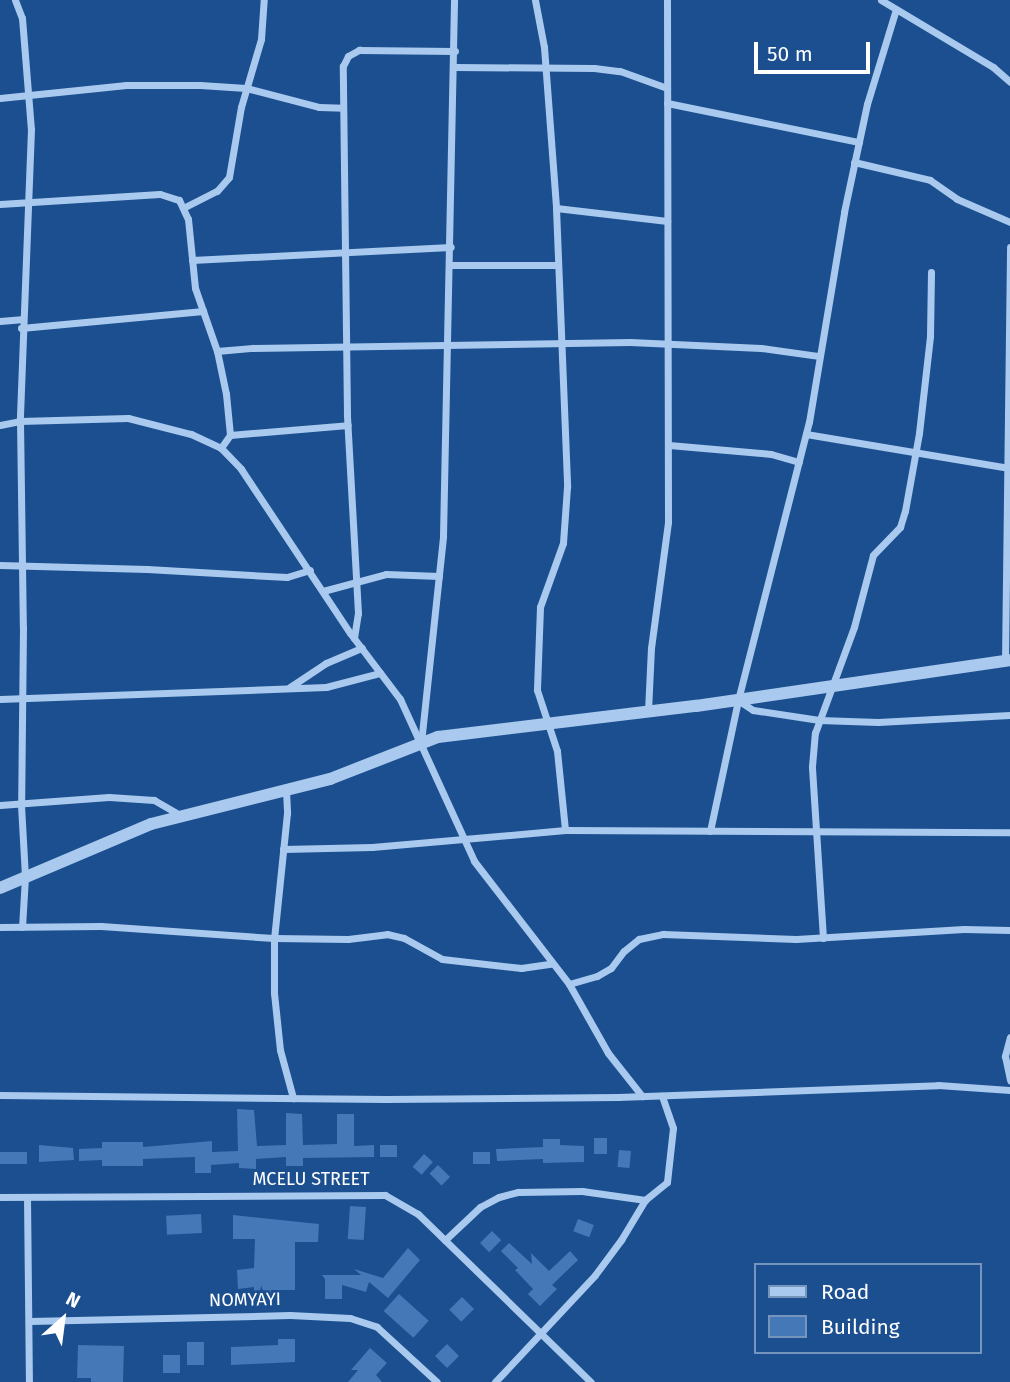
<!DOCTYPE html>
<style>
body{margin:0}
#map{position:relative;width:1010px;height:1382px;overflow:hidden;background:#1b4f8f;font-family:"Fira Sans",sans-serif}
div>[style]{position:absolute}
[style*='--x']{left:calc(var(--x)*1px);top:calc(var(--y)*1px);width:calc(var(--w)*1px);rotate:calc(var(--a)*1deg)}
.building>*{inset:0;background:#4478b7;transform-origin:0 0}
.minor>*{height:7px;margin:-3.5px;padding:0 3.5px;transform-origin:3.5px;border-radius:3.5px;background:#a9c9ee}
.tertiary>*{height:12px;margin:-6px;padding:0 6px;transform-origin:6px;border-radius:6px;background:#a9c9ee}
span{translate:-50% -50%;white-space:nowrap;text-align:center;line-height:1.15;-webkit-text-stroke:5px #1b4f8f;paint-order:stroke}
.street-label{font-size:18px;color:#fff}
.legend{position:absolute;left:754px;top:1263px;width:228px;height:91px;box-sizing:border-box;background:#1b4f8f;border:2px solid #7695bc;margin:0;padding:9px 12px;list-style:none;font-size:21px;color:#fff}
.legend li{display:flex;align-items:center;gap:14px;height:35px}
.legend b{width:35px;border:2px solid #7695bc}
.north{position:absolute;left:28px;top:1284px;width:70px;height:70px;-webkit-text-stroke:5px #1b4f8f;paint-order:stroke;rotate:28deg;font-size:19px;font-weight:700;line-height:28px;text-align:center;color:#fff}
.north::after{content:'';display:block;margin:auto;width:24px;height:32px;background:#fff;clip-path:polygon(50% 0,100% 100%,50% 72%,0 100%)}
.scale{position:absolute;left:754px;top:42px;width:116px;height:32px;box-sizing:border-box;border:4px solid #fff;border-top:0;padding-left:9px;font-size:21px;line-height:24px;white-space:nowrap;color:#fff;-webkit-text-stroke:5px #1b4f8f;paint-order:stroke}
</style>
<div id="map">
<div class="building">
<i style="clip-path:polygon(237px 1109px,254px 1110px,257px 1146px,286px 1145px,286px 1113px,302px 1114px,303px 1145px,337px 1144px,337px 1114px,354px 1114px,354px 1146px,374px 1145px,374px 1157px,303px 1158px,303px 1166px,286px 1166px,286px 1157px,256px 1159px,256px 1169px,239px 1168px,239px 1163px,211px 1165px,211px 1173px,195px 1173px,195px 1157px,143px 1159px,143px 1166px,102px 1166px,102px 1160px,79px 1161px,79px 1149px,102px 1148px,102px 1142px,143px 1142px,143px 1147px,212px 1141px,212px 1152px,238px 1151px)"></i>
<i style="left:594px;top:1138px;width:13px;height:16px"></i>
<i style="clip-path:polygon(543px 1139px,560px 1139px,560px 1145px,584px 1146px,584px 1162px,543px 1163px,543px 1159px,497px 1161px,496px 1149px,543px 1147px)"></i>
<i style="clip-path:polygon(39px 1145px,73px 1148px,74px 1160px,39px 1162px)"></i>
<i style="left:397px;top:1145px;width:12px;height:17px;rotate:90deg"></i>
<i style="left:619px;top:1150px;width:12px;height:17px;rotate:5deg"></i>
<i style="left:27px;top:1152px;width:12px;height:27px;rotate:90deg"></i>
<i style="left:490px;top:1152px;width:12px;height:17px;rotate:90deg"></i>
<i style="left:424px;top:1154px;width:12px;height:17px;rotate:42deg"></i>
<i style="left:438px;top:1165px;width:17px;height:12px;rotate:45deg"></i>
<i style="left:350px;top:1206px;width:16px;height:33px;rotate:4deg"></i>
<i style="left:201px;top:1214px;width:19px;height:35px;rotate:87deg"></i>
<i style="clip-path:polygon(233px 1215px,319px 1224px,318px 1242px,295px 1242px,295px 1290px,271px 1290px,270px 1305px,254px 1305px,254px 1287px,238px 1289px,237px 1270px,254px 1268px,255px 1239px,233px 1239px)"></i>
<i style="left:578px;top:1219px;width:17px;height:13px;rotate:21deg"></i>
<i style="left:492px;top:1231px;width:13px;height:17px;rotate:45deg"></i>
<i style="clip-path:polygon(509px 1243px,532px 1264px,531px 1253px,549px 1271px,570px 1251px,578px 1260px,552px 1285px,557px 1289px,540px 1306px,528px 1294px,533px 1289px,515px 1270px,518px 1268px,501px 1251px)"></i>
<i style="clip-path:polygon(408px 1248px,420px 1260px,388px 1298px,369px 1282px,366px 1292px,342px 1285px,342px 1299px,325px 1299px,325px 1279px,322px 1275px,361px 1275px,354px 1269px,383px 1278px)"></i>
<i style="left:399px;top:1294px;width:40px;height:23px;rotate:42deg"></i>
<i style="left:462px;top:1297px;width:17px;height:18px;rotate:45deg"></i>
<i style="clip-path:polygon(278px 1339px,295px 1339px,295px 1362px,231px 1365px,231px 1347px,278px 1345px)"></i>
<i style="left:187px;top:1342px;width:17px;height:23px"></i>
<i style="left:447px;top:1344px;width:17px;height:17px;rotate:45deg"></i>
<i style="clip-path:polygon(78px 1345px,124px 1346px,123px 1382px,91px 1382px,91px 1378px,77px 1378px)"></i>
<i style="clip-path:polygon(370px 1348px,387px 1363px,376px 1375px,382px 1382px,348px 1382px,358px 1370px,351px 1370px)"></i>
<i style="left:163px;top:1355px;width:17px;height:18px"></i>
</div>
<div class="minor">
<i style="--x:15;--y:0;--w:19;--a:69"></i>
<i style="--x:22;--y:18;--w:111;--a:85.4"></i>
<i style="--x:31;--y:129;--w:292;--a:92.2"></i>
<i style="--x:20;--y:421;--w:206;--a:89.2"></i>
<i style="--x:23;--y:627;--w:178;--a:90.6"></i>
<i style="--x:21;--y:805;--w:72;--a:86.8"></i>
<i style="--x:25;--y:877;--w:50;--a:93.4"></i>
<i style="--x:535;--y:0;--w:48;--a:79.2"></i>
<i style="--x:544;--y:47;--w:161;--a:85.7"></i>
<i style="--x:556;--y:208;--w:279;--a:87.7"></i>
<i style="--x:567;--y:487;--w:56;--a:94.1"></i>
<i style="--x:563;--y:543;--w:68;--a:109.8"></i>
<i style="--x:540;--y:607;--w:83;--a:92.1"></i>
<i style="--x:537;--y:690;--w:64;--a:71.8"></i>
<i style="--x:557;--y:751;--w:79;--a:84.2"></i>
<i style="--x:881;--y:0;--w:131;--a:30.9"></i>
<i style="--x:993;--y:67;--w:23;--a:41"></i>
<i style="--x:455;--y:67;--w:139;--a:0.4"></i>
<i style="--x:594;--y:68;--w:26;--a:7"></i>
<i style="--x:620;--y:71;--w:50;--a:19.9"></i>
<i style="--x:0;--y:98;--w:127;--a:-5.9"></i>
<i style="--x:126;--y:85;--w:74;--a:0"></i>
<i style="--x:200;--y:85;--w:46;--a:3.7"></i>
<i style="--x:246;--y:88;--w:75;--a:14.6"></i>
<i style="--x:319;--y:107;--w:24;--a:2"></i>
<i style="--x:667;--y:103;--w:196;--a:11.5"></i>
<i style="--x:854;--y:162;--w:78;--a:13.3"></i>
<i style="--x:930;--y:180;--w:33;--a:35"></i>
<i style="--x:957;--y:199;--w:58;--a:23.5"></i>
<i style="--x:0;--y:204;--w:160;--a:-3.6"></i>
<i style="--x:160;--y:194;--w:20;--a:18"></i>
<i style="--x:179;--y:200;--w:21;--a:65"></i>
<i style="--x:188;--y:219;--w:69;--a:84.2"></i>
<i style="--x:195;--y:288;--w:67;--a:70.8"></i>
<i style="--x:217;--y:351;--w:44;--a:78.2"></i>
<i style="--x:226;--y:394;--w:41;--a:84.4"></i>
<i style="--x:230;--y:435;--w:16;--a:125"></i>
<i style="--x:183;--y:208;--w:38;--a:-27"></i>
<i style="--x:217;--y:191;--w:18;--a:-49"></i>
<i style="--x:229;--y:177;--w:71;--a:-80.3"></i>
<i style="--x:241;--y:107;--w:71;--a:-73.6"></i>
<i style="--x:261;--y:39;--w:39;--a:-86"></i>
<i style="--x:556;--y:208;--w:112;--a:6.7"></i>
<i style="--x:192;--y:260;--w:259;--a:-2.9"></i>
<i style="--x:451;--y:265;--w:107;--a:0"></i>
<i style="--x:0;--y:321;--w:21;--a:-5"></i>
<i style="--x:21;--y:328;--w:183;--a:-5.3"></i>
<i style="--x:217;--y:351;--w:36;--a:-5"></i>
<i style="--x:253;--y:348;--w:377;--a:-0.9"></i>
<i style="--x:630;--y:342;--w:131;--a:2.6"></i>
<i style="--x:761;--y:348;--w:59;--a:7.9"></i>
<i style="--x:0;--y:425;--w:20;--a:-11"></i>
<i style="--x:20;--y:421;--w:108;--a:-1.6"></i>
<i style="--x:128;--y:418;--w:65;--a:14.3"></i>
<i style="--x:191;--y:434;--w:33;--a:25"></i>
<i style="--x:221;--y:448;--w:29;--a:46"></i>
<i style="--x:241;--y:469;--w:197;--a:56.4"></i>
<i style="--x:350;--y:633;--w:83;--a:52.9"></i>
<i style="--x:400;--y:699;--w:178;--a:65.4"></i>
<i style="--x:474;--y:861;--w:155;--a:52.3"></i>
<i style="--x:569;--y:984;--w:79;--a:60.5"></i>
<i style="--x:608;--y:1053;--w:55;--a:51.7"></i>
<i style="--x:806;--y:434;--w:206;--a:9.5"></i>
<i style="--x:230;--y:435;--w:118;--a:-4.8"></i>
<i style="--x:669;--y:445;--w:102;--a:5"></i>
<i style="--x:771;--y:454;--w:29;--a:16"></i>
<i style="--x:0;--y:565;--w:147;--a:1.6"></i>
<i style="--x:147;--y:569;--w:140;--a:3.3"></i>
<i style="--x:287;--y:577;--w:24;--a:-17"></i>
<i style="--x:323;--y:591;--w:65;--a:-15.1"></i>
<i style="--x:386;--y:574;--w:53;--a:2.2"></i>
<i style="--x:354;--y:638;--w:25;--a:-81"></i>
<i style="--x:358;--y:613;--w:199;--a:-93.2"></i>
<i style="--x:347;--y:414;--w:348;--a:-90.7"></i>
<i style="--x:343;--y:66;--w:11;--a:-63"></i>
<i style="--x:348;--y:56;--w:13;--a:-29"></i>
<i style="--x:359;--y:50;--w:96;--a:0.6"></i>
<i style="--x:1005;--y:661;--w:414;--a:-89.3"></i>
<i style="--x:290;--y:687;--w:43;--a:-33.7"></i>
<i style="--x:326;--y:663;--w:39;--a:-23"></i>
<i style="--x:0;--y:699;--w:326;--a:-2.1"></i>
<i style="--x:326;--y:687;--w:56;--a:-14.5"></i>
<i style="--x:738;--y:700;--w:18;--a:34"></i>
<i style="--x:753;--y:710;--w:67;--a:8.6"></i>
<i style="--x:819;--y:720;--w:59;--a:1.9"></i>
<i style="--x:878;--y:722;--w:132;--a:-3"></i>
<i style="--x:648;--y:711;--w:63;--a:-87.3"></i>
<i style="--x:651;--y:648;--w:127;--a:-82.3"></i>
<i style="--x:668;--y:522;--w:522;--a:-90.11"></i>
<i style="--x:421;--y:743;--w:208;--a:-83.9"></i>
<i style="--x:443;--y:536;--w:536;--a:-88.82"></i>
<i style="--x:286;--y:791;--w:22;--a:87"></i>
<i style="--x:287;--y:813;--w:126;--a:95.9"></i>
<i style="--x:274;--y:938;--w:55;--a:90"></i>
<i style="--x:274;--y:993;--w:57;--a:84"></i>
<i style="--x:280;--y:1050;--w:50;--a:74.8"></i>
<i style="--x:0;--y:805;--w:109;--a:-4.2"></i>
<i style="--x:109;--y:797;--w:45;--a:3.8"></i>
<i style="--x:154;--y:800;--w:30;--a:30"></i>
<i style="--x:710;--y:831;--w:134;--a:-77.9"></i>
<i style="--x:738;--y:700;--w:287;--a:-75.7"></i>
<i style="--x:809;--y:422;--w:213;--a:-80.5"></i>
<i style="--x:844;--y:212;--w:110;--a:-78"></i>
<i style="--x:867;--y:104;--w:99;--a:-73"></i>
<i style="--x:283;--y:849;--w:89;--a:-1.3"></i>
<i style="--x:372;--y:847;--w:194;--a:-5"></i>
<i style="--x:565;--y:830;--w:445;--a:0.3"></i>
<i style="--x:0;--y:927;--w:101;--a:-0.6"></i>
<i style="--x:101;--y:926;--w:173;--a:4"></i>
<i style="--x:274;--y:938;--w:74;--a:0.8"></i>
<i style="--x:348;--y:939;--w:39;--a:-7"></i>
<i style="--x:387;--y:934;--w:17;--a:13"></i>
<i style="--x:404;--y:938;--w:43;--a:28.9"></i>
<i style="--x:442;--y:959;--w:80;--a:6.5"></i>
<i style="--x:521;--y:968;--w:30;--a:-8"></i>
<i style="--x:823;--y:938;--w:172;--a:-93.7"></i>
<i style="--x:812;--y:766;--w:33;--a:-85"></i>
<i style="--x:815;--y:733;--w:113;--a:-69.8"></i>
<i style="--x:854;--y:627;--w:74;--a:-75.2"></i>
<i style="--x:873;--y:555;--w:39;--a:-46"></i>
<i style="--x:900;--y:527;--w:17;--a:-73"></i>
<i style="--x:905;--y:511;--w:79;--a:-79.8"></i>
<i style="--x:919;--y:433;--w:98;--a:-83.5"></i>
<i style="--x:930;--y:336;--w:64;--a:-89.1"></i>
<i style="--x:569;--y:984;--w:29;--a:-16"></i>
<i style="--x:597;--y:976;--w:16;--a:-30"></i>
<i style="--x:611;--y:968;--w:21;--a:-53"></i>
<i style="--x:624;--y:951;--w:19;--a:-39"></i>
<i style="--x:639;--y:939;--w:25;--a:-12"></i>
<i style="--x:663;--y:934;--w:133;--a:2.2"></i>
<i style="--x:796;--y:939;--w:168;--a:-3.4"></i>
<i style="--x:964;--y:929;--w:46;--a:1.2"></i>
<i style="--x:1010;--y:1037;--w:20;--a:105"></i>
<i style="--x:1005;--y:1056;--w:25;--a:78"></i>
<i style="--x:0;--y:1095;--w:386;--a:0.6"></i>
<i style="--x:386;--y:1099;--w:232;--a:-0.5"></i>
<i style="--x:618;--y:1097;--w:320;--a:-2.1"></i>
<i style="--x:938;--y:1085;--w:72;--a:4"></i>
<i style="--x:0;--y:1197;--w:385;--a:-0.3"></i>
<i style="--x:385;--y:1195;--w:38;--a:30"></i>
<i style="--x:418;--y:1214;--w:241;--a:44.2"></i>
<i style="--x:27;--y:1197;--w:185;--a:89.4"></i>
<i style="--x:445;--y:1240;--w:48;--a:-43.3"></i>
<i style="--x:480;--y:1207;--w:21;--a:-28"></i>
<i style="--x:499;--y:1197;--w:20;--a:-15"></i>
<i style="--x:518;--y:1192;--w:64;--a:-0.9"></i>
<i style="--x:582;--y:1191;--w:64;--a:8.1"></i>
<i style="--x:30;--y:1321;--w:260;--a:-1.3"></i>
<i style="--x:290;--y:1315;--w:60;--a:2.9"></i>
<i style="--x:350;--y:1318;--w:28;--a:18"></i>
<i style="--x:377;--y:1327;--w:81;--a:42.5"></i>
<i style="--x:495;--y:1382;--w:146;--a:-46.9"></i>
<i style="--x:595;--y:1275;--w:44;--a:-53.4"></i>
<i style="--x:621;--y:1240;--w:47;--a:-59"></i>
<i style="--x:645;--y:1200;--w:28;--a:-39"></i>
<i style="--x:667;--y:1182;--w:54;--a:-83.7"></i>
<i style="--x:673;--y:1128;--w:34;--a:-109"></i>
</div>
<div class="tertiary">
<i style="--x:0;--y:888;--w:164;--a:-23"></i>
<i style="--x:151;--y:824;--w:185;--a:-14.1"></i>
<i style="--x:330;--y:779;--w:116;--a:-21.3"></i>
<i style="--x:438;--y:737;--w:260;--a:-6.9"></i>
<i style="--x:696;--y:706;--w:317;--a:-8.3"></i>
</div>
<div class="street-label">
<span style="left:311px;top:1179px">MCELU STREET</span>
<span style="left:245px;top:1300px;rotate:-1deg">NOMYAYI</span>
</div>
<ul class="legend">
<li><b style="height:9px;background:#a9c9ee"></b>Road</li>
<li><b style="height:19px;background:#4478b7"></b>Building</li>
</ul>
<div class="north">N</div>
<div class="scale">50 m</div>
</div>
